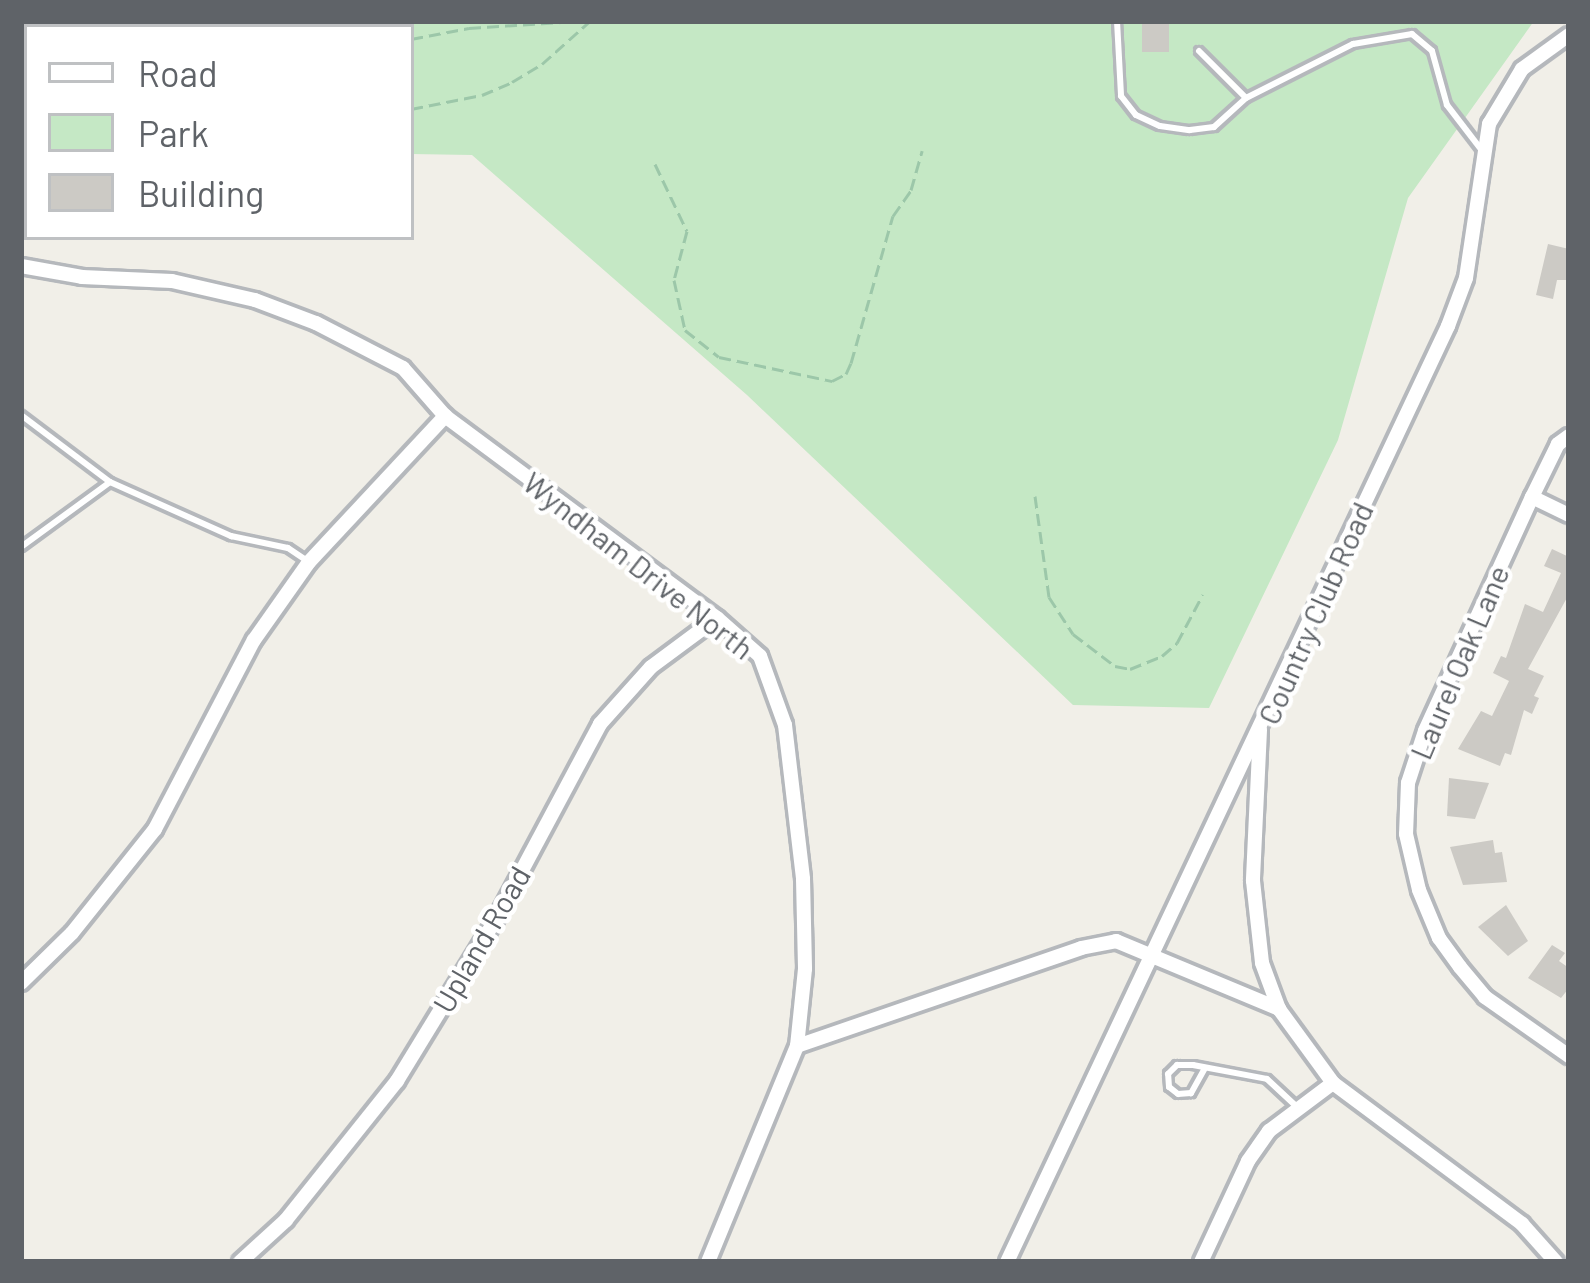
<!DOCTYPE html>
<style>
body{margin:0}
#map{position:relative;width:1590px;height:1283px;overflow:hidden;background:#f1efe8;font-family:Barlow,sans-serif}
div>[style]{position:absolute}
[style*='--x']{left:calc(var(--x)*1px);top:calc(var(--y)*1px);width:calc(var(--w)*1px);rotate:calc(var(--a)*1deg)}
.green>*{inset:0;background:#c5e8c5}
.building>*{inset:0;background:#cccac5;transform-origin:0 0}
.path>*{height:3px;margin-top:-1.5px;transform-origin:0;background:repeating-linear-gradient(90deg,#9cc7a9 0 12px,transparent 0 18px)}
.roads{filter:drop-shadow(3px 0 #b5b8bc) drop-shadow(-3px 0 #b5b8bc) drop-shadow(0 3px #b5b8bc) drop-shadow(0 -3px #b5b8bc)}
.service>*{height:6px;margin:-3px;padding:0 3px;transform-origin:3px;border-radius:3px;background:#fff}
.minor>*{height:14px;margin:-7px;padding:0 7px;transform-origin:7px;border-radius:7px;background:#fff}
span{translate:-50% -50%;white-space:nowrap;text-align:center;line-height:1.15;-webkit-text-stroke:9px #fff;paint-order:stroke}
.street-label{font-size:30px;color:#5f6368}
.frame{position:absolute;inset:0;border:24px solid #5f6368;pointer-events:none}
.legend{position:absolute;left:24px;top:24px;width:390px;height:216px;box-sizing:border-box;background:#fff;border:3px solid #bfc1c3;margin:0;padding:15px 21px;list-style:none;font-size:36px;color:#5f6368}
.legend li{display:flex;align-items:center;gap:24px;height:60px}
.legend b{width:60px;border:3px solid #bfc1c3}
</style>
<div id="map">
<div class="green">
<i style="clip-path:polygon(21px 21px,1534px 21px,1408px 198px,1338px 440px,1209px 708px,1073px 705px,747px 395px,472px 155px,411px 154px,411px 27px,27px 30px)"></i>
</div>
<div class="building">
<i style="left:1142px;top:21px;width:27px;height:31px"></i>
<i style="clip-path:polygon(1548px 244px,1569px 249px,1569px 280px,1557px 280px,1553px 299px,1536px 295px)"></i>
<i style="clip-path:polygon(1552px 549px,1569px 557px,1569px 594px,1528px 669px,1544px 676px,1534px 696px,1539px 698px,1532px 714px,1524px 710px,1511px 755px,1505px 753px,1500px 766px,1458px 749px,1481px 711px,1492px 716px,1509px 681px,1493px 673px,1501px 656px,1506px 658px,1525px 604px,1543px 612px,1561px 573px,1544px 566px)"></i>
<i style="clip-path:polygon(1449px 778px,1489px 783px,1475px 819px,1447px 816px)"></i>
<i style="clip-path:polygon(1493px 840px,1495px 853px,1502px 852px,1507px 882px,1463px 885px,1450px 847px)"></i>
<i style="clip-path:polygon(1506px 905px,1528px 941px,1508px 956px,1478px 927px)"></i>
<i style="clip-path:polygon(1552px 945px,1565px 953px,1559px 961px,1569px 968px,1569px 988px,1561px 998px,1528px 978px)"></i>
</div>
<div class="path">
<i style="--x:42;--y:21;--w:8;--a:50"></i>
<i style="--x:411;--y:39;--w:59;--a:-10.7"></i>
<i style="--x:469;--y:28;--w:108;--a:-3.7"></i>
<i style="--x:411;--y:109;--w:72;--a:-11.2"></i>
<i style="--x:482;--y:95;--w:33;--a:-23"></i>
<i style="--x:512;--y:82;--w:35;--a:-31"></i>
<i style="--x:542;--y:64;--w:64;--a:-41.9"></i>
<i style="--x:655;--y:164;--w:74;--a:64.5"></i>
<i style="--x:687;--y:231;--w:51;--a:104.9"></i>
<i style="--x:674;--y:280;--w:51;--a:77.6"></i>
<i style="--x:685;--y:330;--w:43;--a:38.5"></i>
<i style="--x:719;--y:357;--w:116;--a:12"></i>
<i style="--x:832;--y:381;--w:16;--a:-27"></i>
<i style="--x:846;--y:374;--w:12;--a:-66"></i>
<i style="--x:851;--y:363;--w:153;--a:-74.1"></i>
<i style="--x:893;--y:216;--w:32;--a:-55"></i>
<i style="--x:911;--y:190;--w:41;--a:-74.2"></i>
<i style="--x:1035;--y:496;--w:102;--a:82.1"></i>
<i style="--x:1049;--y:597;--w:44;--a:57"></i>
<i style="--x:1073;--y:634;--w:53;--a:37.3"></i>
<i style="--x:1115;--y:666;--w:15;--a:11"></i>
<i style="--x:1130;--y:669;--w:35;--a:-22"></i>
<i style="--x:1162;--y:656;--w:20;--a:-41"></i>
<i style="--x:1177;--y:643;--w:55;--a:-62"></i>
</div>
<div class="roads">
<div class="service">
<i style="--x:1117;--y:21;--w:75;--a:86.9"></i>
<i style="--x:1121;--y:96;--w:24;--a:52"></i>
<i style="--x:1136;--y:115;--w:26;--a:25"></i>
<i style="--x:1160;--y:126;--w:30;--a:8"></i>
<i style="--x:1190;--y:130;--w:24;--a:-7"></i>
<i style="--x:1214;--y:127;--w:43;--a:-42.2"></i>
<i style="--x:1246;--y:98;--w:120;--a:-26.8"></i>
<i style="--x:1353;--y:44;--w:60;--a:-9.6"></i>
<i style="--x:1412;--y:34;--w:26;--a:40"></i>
<i style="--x:1432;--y:51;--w:56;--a:74.5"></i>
<i style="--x:1447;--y:105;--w:59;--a:52.5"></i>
<i style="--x:1199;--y:51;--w:66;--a:45"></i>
<i style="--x:21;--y:415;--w:111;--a:37"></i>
<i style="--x:110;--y:482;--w:133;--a:24.1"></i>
<i style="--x:231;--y:536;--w:58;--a:11.9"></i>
<i style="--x:288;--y:548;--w:22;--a:34"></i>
<i style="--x:21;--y:547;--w:110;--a:-36.1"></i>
<i style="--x:1205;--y:1068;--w:29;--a:119"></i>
<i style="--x:1191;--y:1093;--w:13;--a:176"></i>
<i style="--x:1178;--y:1094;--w:11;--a:-142"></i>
<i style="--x:1169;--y:1087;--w:13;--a:-94"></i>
<i style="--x:1168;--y:1074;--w:13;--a:-45"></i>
<i style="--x:1177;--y:1065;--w:16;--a:0"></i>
<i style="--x:1193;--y:1065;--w:75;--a:10.7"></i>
<i style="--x:1267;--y:1079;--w:40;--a:43"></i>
</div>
<div class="minor">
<i style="--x:21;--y:266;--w:62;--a:10.2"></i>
<i style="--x:82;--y:277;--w:90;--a:2.5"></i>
<i style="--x:172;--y:281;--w:85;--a:12.9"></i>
<i style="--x:255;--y:300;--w:65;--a:20.7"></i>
<i style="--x:316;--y:323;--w:98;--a:27.3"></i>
<i style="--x:403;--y:368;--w:64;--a:48.8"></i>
<i style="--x:445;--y:416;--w:339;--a:36.6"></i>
<i style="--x:717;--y:618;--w:57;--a:41.5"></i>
<i style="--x:760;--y:656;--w:73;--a:70.1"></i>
<i style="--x:785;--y:725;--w:155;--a:83.3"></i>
<i style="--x:803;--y:879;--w:90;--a:88.7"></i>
<i style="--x:805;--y:969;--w:77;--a:95.9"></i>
<i style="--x:797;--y:1046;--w:234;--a:112.4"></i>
<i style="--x:1569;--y:436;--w:14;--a:144"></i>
<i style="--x:1558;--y:444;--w:59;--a:116.1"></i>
<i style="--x:1532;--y:497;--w:257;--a:114.6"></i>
<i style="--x:1425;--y:731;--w:55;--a:108.1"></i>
<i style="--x:1408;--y:783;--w:51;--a:92.2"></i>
<i style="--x:1406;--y:834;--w:57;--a:76.9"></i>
<i style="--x:1419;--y:890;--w:52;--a:67.4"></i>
<i style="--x:1439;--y:938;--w:36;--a:54"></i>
<i style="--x:1460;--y:967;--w:39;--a:50"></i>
<i style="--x:1485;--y:997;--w:103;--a:35.1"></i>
<i style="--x:1532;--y:497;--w:41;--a:25.9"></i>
<i style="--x:1260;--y:730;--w:151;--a:92.7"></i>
<i style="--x:1253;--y:881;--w:82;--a:83.7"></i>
<i style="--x:1262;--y:963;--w:49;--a:69.7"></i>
<i style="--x:1279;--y:1009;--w:92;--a:53.9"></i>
<i style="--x:1333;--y:1083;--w:236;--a:36.7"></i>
<i style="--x:1522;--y:1224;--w:51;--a:48.2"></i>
<i style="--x:21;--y:983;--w:71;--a:-44.4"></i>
<i style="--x:72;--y:933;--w:133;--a:-51.4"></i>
<i style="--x:155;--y:829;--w:213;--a:-62.4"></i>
<i style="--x:254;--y:640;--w:95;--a:-54.8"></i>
<i style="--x:309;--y:562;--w:200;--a:-47"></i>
<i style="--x:797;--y:1046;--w:300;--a:-19"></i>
<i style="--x:1081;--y:948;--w:36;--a:-11"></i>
<i style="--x:1116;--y:941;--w:177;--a:22.6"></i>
<i style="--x:240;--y:1262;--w:62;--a:-42.4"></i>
<i style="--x:286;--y:1220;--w:178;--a:-51.4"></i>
<i style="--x:397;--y:1081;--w:190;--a:-58.6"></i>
<i style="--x:496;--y:919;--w:221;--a:-61.9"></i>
<i style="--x:600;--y:724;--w:76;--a:-48.2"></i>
<i style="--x:651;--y:667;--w:82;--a:-36.6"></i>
<i style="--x:1007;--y:1262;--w:1035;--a:-64.77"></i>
<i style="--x:1448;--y:326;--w:51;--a:-69.4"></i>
<i style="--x:1466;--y:278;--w:156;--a:-81.5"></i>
<i style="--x:1489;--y:124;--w:64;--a:-59"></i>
<i style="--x:1522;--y:69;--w:58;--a:-35.9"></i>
<i style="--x:1201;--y:1262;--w:111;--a:-65"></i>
<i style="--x:1248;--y:1161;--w:37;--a:-55"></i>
<i style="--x:1269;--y:1131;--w:80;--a:-36.9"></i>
</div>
</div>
<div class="street-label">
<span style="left:639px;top:565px;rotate:38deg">Wyndham Drive North</span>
<span style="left:1315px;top:613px;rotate:-66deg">Country Club Road</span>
<span style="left:1459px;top:662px;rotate:-67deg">Laurel Oak Lane</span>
<span style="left:481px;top:939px;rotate:-60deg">Upland Road</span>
</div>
<div class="frame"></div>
<ul class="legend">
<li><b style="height:15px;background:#fff"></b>Road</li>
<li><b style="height:33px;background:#c5e8c5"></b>Park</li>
<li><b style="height:33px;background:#cccac5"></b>Building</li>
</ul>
</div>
